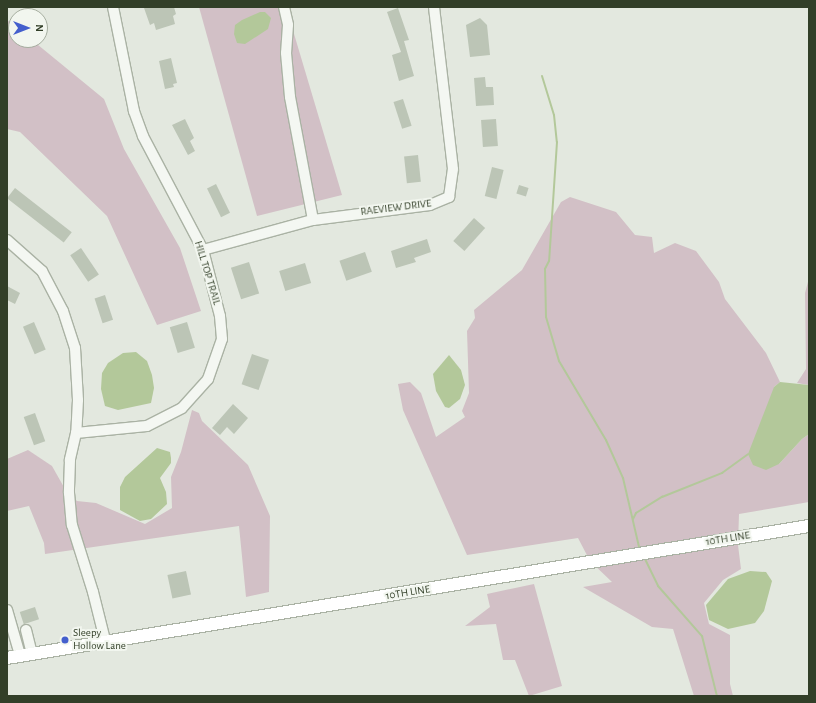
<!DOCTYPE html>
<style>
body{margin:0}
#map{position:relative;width:816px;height:703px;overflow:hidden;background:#e3e8df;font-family:"Alegreya Sans",sans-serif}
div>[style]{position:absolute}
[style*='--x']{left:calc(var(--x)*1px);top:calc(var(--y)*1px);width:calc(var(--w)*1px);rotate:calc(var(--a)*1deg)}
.green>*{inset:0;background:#d2c0c6}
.water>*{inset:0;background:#b3c89a}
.stream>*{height:2px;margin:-1px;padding:0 1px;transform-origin:1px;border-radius:1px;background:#b3c89a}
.building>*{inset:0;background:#bcc5b6;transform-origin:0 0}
.roads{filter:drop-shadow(1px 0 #aab2a4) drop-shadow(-1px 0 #aab2a4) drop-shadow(0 1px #aab2a4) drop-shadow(0 -1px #aab2a4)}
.minor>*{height:10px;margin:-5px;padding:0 5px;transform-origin:5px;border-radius:5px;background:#f4f7f2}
.major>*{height:12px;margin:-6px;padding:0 6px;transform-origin:6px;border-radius:6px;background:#fff}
.dots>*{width:11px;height:11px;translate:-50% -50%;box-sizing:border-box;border:2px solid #f2f6ef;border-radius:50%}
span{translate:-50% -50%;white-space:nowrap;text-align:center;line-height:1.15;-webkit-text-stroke:4px #f2f6ef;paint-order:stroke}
.street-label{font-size:11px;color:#323f28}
.poi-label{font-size:11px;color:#323f28}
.left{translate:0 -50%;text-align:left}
.frame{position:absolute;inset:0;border:8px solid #323f28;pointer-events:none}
.north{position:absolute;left:8px;top:8px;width:40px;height:40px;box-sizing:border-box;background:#f2f6ef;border:1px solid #a5ad9f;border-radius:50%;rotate:90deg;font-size:11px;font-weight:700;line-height:16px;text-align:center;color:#323f28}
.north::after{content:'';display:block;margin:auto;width:14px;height:18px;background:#445fcd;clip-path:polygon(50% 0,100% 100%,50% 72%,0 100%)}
</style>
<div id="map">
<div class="green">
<i style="clip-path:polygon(199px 7px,286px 7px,342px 195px,257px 216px)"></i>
<i style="clip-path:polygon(7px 20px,16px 27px,16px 40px,32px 40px,104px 99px,124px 149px,180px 248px,201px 311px,157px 325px,107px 216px,20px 132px,7px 129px)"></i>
<i style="clip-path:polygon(570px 197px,616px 212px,635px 235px,652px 237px,654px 253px,675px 243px,696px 251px,719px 282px,725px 299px,766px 353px,780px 382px,774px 387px,779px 464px,802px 439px,809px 434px,809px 502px,739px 514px,738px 545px,741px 569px,723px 580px,704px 603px,709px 624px,730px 635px,730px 684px,733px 696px,717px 696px,717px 694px,714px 696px,694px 696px,673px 629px,652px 627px,583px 587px,612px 582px,590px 561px,578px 538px,467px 555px,403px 410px,398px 384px,410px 382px,421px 393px,436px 437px,465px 417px,462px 411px,469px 393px,467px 331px,475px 318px,474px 310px,522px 270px,561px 202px)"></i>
<i style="clip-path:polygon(809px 278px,809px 385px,797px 383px,806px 369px,805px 293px)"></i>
<i style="clip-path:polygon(192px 410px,199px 413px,202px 421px,248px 465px,270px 516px,269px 592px,246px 597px,239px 526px,45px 554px,44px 543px,29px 506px,7px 511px,7px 459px,28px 450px,52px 466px,65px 489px,77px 501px,96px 503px,145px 524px,172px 508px,171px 477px,181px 452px)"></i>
<i style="clip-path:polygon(534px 584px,562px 686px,529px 696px,515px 660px,503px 660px,496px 624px,465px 626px,490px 607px,487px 594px)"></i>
</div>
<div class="water">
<i style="clip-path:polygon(260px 12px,265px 12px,271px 18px,268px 29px,245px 44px,237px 43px,234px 34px,235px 25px,242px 20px)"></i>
<i style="clip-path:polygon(136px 352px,147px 361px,152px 375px,154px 388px,151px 403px,118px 410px,105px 406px,101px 389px,102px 373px,108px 363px,123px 353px)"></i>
<i style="clip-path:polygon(449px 355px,461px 370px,465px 385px,460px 399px,449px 408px,445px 407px,436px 391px,433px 374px)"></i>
<i style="clip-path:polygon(780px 382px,809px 385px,809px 434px,802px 439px,779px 464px,766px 470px,753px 465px,748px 454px,774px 387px)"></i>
<i style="clip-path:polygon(157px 448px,170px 452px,171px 458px,171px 463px,160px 478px,166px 492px,167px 504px,151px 519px,140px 521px,120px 510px,120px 487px,125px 477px)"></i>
<i style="clip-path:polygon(750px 571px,766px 572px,772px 581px,764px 611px,755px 623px,728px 629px,709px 620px,706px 605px,728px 579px)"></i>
</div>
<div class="stream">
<i style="--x:542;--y:76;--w:41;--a:72.9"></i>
<i style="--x:554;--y:115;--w:27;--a:84"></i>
<i style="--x:557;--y:142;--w:119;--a:93.8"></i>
<i style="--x:549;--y:261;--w:9;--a:117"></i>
<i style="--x:545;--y:269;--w:48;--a:88.8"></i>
<i style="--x:546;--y:317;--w:46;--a:73.5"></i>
<i style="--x:559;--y:361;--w:92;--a:59.3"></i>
<i style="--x:606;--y:440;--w:42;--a:65.9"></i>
<i style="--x:623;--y:478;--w:71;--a:76.9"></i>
<i style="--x:633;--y:519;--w:7;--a:-63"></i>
<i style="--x:636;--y:513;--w:31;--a:-32"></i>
<i style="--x:662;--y:497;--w:65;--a:-21.8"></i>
<i style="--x:722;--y:473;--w:32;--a:-36"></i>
<i style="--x:645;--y:559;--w:30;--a:64"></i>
<i style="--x:658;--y:586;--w:67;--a:48.7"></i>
<i style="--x:702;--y:636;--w:62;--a:76"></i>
</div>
<div class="building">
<i style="clip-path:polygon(148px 7px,174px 7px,176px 14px,173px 16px,175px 24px,156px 30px,154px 23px,150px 25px,144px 8px)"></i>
<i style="clip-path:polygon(398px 8px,409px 40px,404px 41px,414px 76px,399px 81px,392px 55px,401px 52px,387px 12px)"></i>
<i style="clip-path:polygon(480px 18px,487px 25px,490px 55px,470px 57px,466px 25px)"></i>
<i style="clip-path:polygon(171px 58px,177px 83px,173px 84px,174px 87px,165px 89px,159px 61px)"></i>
<i style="clip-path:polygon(485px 77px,486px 87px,493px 87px,494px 105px,476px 106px,474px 78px)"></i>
<i style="left:403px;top:99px;width:28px;height:10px;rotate:72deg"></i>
<i style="clip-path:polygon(185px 119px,194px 138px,190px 141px,195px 151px,188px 155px,172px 125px)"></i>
<i style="left:496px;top:119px;width:27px;height:15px;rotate:86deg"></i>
<i style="left:418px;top:155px;width:27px;height:14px;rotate:84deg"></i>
<i style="left:492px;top:167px;width:12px;height:30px;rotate:14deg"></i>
<i style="left:216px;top:184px;width:32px;height:10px;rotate:64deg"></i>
<i style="left:519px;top:185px;width:10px;height:9px;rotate:17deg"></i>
<i style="left:15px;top:188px;width:72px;height:13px;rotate:38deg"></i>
<i style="left:474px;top:218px;width:15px;height:31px;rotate:42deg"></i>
<i style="clip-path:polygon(427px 239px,431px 252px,414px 258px,416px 262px,396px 268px,391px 251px)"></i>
<i style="left:81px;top:248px;width:32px;height:13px;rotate:56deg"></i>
<i style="left:365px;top:252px;width:21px;height:27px;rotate:71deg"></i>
<i style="left:249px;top:262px;width:33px;height:19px;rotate:72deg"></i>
<i style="left:305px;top:263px;width:21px;height:27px;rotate:73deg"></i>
<i style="clip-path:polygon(7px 286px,20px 293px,15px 304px,7px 300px)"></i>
<i style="left:105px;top:295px;width:26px;height:11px;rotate:72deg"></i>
<i style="left:34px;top:322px;width:30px;height:12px;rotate:67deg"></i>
<i style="left:187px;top:322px;width:27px;height:18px;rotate:73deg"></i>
<i style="left:252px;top:354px;width:18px;height:32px;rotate:19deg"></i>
<i style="clip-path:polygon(233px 404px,248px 418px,234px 434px,227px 427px,220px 435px,212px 428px)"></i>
<i style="left:35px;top:413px;width:30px;height:12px;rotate:70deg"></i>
<i style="left:186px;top:571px;width:24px;height:19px;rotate:78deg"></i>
<i style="left:35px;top:607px;width:13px;height:16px;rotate:72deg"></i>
</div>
<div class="roads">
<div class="minor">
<i style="--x:284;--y:7;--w:18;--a:77"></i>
<i style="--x:288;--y:25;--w:28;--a:94"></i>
<i style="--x:286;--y:53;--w:44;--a:84.8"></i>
<i style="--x:290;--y:97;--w:125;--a:79.4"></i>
<i style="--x:7;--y:240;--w:47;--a:41.5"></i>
<i style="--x:42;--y:271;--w:45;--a:62.3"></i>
<i style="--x:63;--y:311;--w:39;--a:72"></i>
<i style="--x:75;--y:348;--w:52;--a:86.7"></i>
<i style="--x:78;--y:400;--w:33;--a:93"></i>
<i style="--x:76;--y:433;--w:28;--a:103"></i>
<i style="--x:70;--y:460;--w:33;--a:92"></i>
<i style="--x:69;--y:493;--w:32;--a:85"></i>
<i style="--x:72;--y:525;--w:70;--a:72.6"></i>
<i style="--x:93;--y:592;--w:49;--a:76"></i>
<i style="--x:203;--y:250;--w:114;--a:-15.3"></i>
<i style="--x:313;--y:220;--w:118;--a:-7.3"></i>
<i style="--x:430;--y:205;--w:21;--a:-23"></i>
<i style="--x:449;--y:197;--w:28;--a:-82"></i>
<i style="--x:453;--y:169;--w:163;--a:-96.7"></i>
<i style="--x:76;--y:433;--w:71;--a:-5.6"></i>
<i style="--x:147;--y:426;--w:39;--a:-27"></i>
<i style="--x:182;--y:408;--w:39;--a:-48"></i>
<i style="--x:208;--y:379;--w:42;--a:-70.7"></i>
<i style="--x:222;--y:339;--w:23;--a:-95"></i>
<i style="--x:220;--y:316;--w:68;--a:-104.4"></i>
<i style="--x:203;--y:250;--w:129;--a:-117.8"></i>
<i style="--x:143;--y:136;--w:27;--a:-110"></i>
<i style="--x:134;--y:111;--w:106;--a:-101.4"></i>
<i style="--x:7;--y:610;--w:47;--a:73.9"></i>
<i style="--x:26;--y:630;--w:25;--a:76"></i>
</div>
<div class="major">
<i style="--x:7;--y:658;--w:813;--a:-9.35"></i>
</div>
</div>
<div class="dots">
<i style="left:65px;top:640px;background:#445fcd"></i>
</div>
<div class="street-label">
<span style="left:396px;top:208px;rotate:-7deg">RAEVIEW DRIVE</span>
<span style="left:207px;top:273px;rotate:73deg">HILL TOP TRAIL</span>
<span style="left:728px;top:539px;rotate:-9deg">10TH LINE</span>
<span style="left:408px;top:593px;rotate:-9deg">10TH LINE</span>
</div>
<div class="poi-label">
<span class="left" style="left:73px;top:640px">Sleepy<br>Hollow Lane</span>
</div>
<div class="frame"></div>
<div class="north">N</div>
</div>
